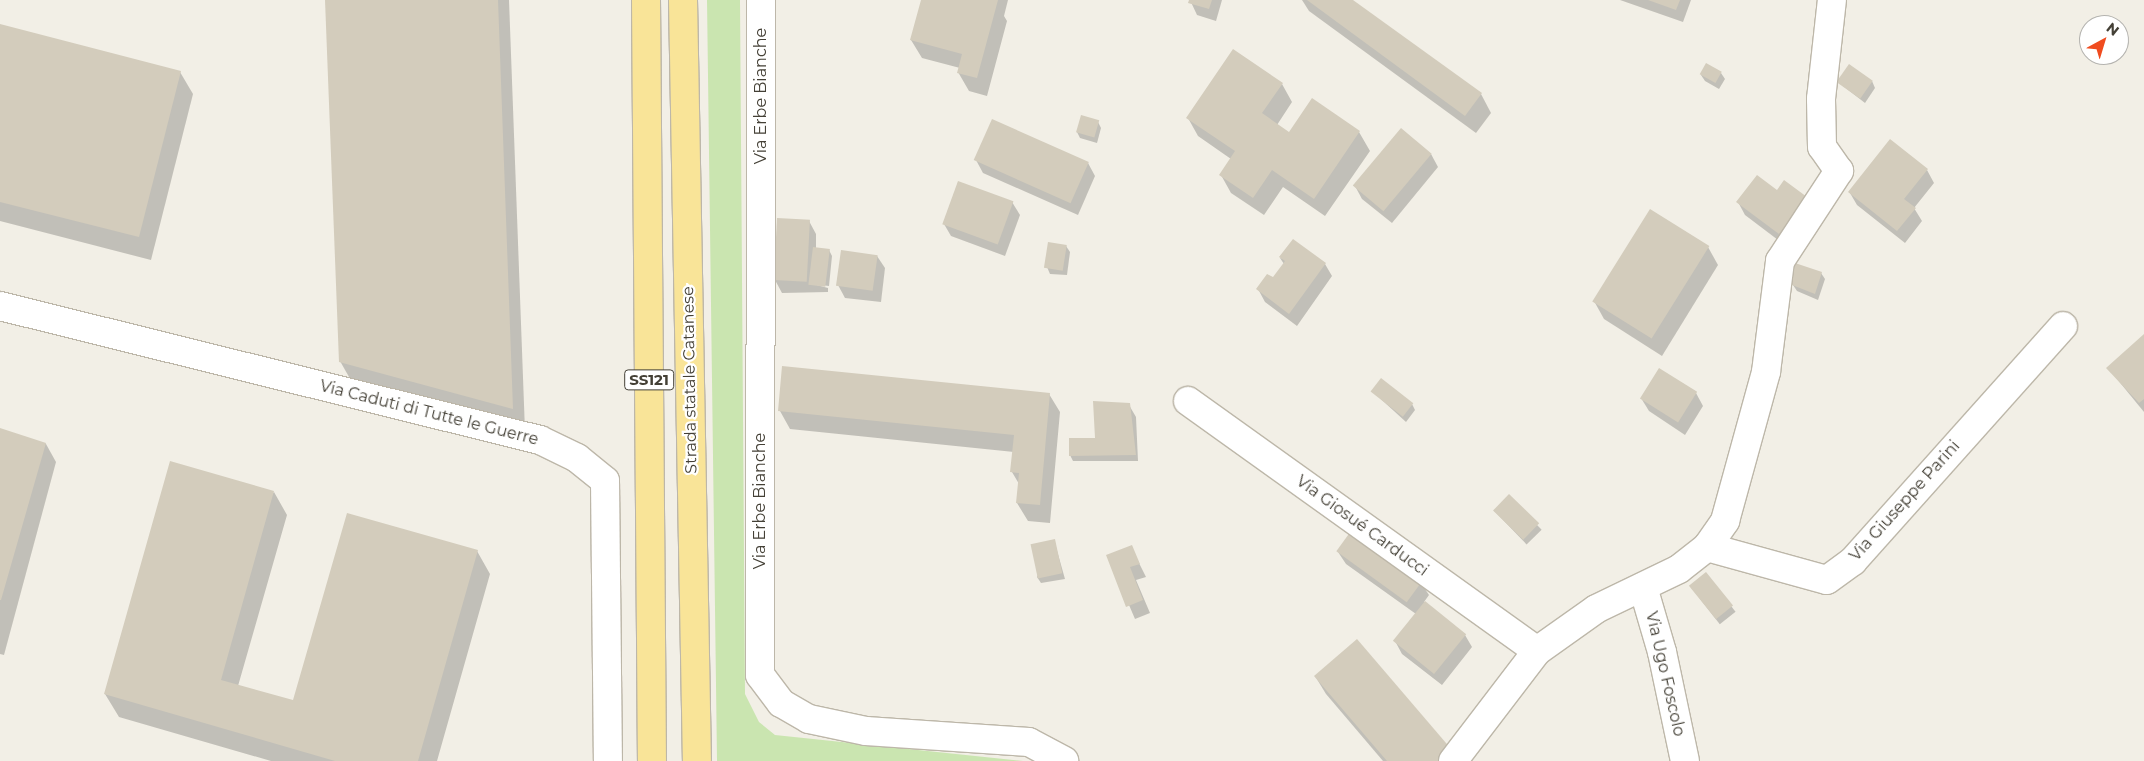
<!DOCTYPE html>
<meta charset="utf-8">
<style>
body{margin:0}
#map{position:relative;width:2144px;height:761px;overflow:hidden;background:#f2efe6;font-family:Montserrat,sans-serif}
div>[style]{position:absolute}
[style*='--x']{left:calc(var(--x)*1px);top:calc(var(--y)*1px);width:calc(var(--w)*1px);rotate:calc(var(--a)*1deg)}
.green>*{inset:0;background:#cae5b0}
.shadow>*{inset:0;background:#0003;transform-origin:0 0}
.building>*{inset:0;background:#d3ccbc;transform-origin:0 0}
.roads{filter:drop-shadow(1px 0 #bdb7a9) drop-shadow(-1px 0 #bdb7a9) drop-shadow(0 1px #bdb7a9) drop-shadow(0 -1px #bdb7a9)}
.minor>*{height:28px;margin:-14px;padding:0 14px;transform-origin:14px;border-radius:14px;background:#fff}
.major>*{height:28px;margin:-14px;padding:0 14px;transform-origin:14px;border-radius:14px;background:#f9e498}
span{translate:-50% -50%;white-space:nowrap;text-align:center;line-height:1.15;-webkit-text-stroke:4.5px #fff;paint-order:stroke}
.shield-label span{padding:1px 4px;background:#fff;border:1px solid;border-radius:4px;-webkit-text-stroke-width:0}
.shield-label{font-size:15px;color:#444036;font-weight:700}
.street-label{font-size:16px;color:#444036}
.north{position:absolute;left:2079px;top:15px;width:50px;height:50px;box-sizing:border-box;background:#fff;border:1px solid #b4b3af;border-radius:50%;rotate:39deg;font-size:14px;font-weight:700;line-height:20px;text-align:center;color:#444036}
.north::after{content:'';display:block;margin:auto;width:18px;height:22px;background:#f04c1f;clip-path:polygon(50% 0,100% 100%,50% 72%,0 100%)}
</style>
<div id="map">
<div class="green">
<i style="clip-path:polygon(707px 0,740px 0,745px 694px,759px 722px,775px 735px,1023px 761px,717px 761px)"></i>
</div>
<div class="shadow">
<i style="clip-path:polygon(326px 0,509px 0,525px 431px,353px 384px,340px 361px)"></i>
<i style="clip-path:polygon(922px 0,1008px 0,1004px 16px,1007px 21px,987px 96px,969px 91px,958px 72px,960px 68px,922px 58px,911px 40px)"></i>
<i style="clip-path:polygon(1190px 0,1222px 0,1216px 21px,1197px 15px)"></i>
<i style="clip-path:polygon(1302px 0,1351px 0,1481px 94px,1491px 113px,1476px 133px,1309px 11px)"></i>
<i style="clip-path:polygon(1620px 0,1691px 0,1683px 22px)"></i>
<i style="clip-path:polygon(0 25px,180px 72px,193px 94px,151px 260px,0 221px)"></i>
<i style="clip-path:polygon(1721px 73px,1725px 79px,1719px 89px,1705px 81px,1701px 75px)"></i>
<i style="clip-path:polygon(1872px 81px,1875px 88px,1865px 103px,1838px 82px)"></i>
<i style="clip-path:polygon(1282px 84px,1292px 102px,1277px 125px,1289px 134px,1359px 132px,1370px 151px,1325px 216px,1283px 187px,1264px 215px,1231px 193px,1221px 175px,1231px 159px,1198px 136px,1188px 118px)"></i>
<i style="clip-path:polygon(1098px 122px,1101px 128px,1097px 143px,1080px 138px,1077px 132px)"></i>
<i style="clip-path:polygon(1431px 154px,1438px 167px,1392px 223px,1362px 199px,1355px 186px)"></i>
<i style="clip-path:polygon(976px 160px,1088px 163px,1095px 176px,1078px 215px,983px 173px)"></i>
<i style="clip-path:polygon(1927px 170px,1934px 183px,1914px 208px,1922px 221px,1905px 243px,1857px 205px,1850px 193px)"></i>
<i style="clip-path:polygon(1777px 191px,1813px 210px,1786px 246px,1745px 215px,1738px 202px)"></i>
<i style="clip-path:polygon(1012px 202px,1020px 215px,1005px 256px,951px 236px,944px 224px)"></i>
<i style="clip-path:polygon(809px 221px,816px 234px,816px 248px,829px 250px,832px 256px,829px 286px,813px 284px,828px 288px,828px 292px,782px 293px,775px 280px)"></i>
<i style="clip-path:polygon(1066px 246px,1070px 252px,1067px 275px,1050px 274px,1047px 267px)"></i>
<i style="clip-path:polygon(1708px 247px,1718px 265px,1662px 356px,1604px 319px,1594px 301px)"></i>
<i style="clip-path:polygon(877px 256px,885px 268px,881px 302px,845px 298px,838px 285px)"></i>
<i style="clip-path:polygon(1280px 258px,1325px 264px,1332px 276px,1297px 326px,1265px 302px,1258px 289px,1273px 279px,1284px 264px)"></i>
<i style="clip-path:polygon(1821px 273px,1825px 279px,1818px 300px,1797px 291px,1793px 285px)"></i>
<i style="clip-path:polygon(2144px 336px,2144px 412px,2108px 368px)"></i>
<i style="clip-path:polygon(1372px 391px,1412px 404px,1415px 410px,1406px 422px)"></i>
<i style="clip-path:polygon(1696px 393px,1703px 406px,1685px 435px,1649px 411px,1641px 398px)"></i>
<i style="clip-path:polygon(1049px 394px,1060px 412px,1050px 523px,1028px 521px,1017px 503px,1019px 484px,1012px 472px,1014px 452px,790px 429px,780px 411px)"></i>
<i style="clip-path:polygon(1129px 405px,1136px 417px,1138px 461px,1073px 461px,1070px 455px,1096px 439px)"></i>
<i style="clip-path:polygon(0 430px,46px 444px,56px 462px,4px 655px,0 654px)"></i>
<i style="clip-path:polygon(274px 492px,287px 515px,238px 686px,294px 702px,477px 551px,490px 574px,437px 761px,271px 761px,119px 717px,105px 694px)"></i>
<i style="left:1509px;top:496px;width:47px;height:21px;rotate:46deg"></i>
<i style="clip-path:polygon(1054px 540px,1065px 579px,1041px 583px,1037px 577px)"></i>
<i style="clip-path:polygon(1131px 547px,1146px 577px,1136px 580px,1150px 613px,1135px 619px,1108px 556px)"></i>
<i style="clip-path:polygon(1338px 552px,1421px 583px,1429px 595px,1424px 602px,1465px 635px,1472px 647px,1442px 685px,1402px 654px,1395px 641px,1416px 614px,1346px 564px)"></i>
<i style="left:1706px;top:574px;width:48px;height:20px;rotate:52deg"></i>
<i style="clip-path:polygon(1315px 676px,1457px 761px,1383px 761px,1326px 694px)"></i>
</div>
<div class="building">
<i style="clip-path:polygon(325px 0,498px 0,513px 409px,339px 362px)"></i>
<i style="clip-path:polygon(921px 0,998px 0,977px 78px,957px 73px,962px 54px,910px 40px)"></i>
<i style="clip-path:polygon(1189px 0,1212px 0,1209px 9px,1188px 3px)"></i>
<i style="clip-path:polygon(1307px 0,1353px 0,1482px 93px,1465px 116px)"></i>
<i style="clip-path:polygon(1648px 0,1680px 0,1676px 10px)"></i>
<i style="clip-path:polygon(0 24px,181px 71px,139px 237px,0 202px)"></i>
<i style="clip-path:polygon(1233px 49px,1283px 83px,1262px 113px,1289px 132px,1312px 98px,1360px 131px,1314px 199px,1272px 170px,1253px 198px,1219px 175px,1235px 151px,1186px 118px)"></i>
<i style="left:1706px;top:63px;width:18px;height:13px;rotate:29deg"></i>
<i style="left:1849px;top:64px;width:29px;height:22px;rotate:35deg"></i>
<i style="left:1081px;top:115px;width:19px;height:18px;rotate:16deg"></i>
<i style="left:992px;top:119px;width:106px;height:45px;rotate:24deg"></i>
<i style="left:1401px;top:128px;width:40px;height:75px;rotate:40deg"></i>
<i style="clip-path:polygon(1890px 139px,1928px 169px,1904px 199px,1916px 208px,1897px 231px,1848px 192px)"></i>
<i style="clip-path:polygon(1757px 175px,1777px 190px,1784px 180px,1807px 197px,1779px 234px,1736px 202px)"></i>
<i style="left:958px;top:181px;width:59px;height:46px;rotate:20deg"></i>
<i style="left:1650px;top:209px;width:70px;height:109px;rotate:32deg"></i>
<i style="left:777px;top:218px;width:33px;height:62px;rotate:3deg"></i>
<i style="clip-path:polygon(1293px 239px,1326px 263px,1289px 314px,1256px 289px,1267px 274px,1273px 277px,1285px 261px,1279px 257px)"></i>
<i style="left:1048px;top:242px;width:19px;height:26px;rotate:9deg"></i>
<i style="left:813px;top:247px;width:17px;height:38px;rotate:7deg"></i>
<i style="left:841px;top:250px;width:37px;height:36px;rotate:8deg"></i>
<i style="clip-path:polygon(1795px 263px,1822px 272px,1815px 294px,1792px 285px)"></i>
<i style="clip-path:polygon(2144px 334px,2144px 399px,2139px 403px,2106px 368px)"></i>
<i style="clip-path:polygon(782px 366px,1050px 393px,1040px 505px,1016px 503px,1019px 473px,1010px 472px,1014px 435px,778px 411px)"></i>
<i style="left:1659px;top:368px;width:45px;height:36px;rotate:32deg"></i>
<i style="left:1381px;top:378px;width:41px;height:17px;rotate:38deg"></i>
<i style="clip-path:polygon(1093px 401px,1130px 403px,1136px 455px,1069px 456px,1069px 438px,1095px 438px)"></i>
<i style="clip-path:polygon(0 428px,46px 443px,1px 600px,0 600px)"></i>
<i style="clip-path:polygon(170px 461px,274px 491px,221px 680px,293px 700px,347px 513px,478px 550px,418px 761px,335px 761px,104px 694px)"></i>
<i style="left:1509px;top:494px;width:42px;height:23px;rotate:44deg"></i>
<i style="left:1351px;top:531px;width:87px;height:25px;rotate:36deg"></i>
<i style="left:1055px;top:539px;width:35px;height:25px;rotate:78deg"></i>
<i style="clip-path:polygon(1132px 545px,1140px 564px,1130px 567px,1143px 600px,1126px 607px,1106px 555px)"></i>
<i style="left:1706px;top:572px;width:43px;height:22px;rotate:51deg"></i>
<i style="left:1425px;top:601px;width:53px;height:51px;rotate:39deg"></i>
<i style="clip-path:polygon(1357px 639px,1452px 750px,1439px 761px,1387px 761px,1314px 676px)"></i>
</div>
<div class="roads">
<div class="minor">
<i style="--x:761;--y:0;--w:675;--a:90.08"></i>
<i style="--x:760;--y:675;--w:35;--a:53"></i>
<i style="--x:781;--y:703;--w:32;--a:30"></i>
<i style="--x:809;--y:719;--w:58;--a:11.9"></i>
<i style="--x:866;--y:731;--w:163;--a:3.9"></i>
<i style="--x:1029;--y:742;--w:40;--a:28"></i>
<i style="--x:0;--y:306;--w:556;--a:13.94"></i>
<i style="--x:540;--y:440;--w:41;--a:25.9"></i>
<i style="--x:577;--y:458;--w:36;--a:39"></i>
<i style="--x:605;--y:481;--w:280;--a:89.4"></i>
<i style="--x:1188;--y:401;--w:429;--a:35.6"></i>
<i style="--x:1707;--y:547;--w:124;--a:15.4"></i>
<i style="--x:1827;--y:580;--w:32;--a:-36"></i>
<i style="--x:1853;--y:561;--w:315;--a:-48.2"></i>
<i style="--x:1643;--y:587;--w:68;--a:73.7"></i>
<i style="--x:1662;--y:652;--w:111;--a:78.1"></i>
<i style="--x:1453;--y:761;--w:138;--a:-52.6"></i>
<i style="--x:1537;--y:651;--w:72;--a:-35.4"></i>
<i style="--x:1596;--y:609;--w:92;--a:-25.7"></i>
<i style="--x:1679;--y:569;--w:36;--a:-38"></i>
<i style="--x:1707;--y:547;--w:32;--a:-55"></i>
<i style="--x:1725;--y:521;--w:155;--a:-74.6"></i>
<i style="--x:1766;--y:372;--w:112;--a:-82.8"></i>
<i style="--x:1780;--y:261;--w:108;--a:-56.8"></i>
<i style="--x:1839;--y:171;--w:29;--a:-125"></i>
<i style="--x:1822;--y:147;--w:48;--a:-91.2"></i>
<i style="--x:1821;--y:99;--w:100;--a:-83.7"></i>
</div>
<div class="major">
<i style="--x:646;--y:0;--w:761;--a:89.55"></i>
<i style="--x:683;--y:0;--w:761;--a:88.95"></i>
</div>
</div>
<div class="shield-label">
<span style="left:649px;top:380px">SS121</span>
</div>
<div class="street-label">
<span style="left:761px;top:96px;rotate:-90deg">Via Erbe Bianche</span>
<span style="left:690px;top:380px;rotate:-91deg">Strada statale Catanese</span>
<span style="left:429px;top:413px;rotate:14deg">Via Caduti di Tutte le Guerre</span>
<span style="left:760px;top:501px;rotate:-90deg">Via Erbe Bianche</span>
<span style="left:1905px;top:501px;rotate:-48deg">Via Giuseppe Parini</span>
<span style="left:1362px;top:526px;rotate:36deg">Via Giosué Carducci</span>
<span style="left:1665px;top:674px;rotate:77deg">Via Ugo Foscolo</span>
</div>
<div class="north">N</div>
</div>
